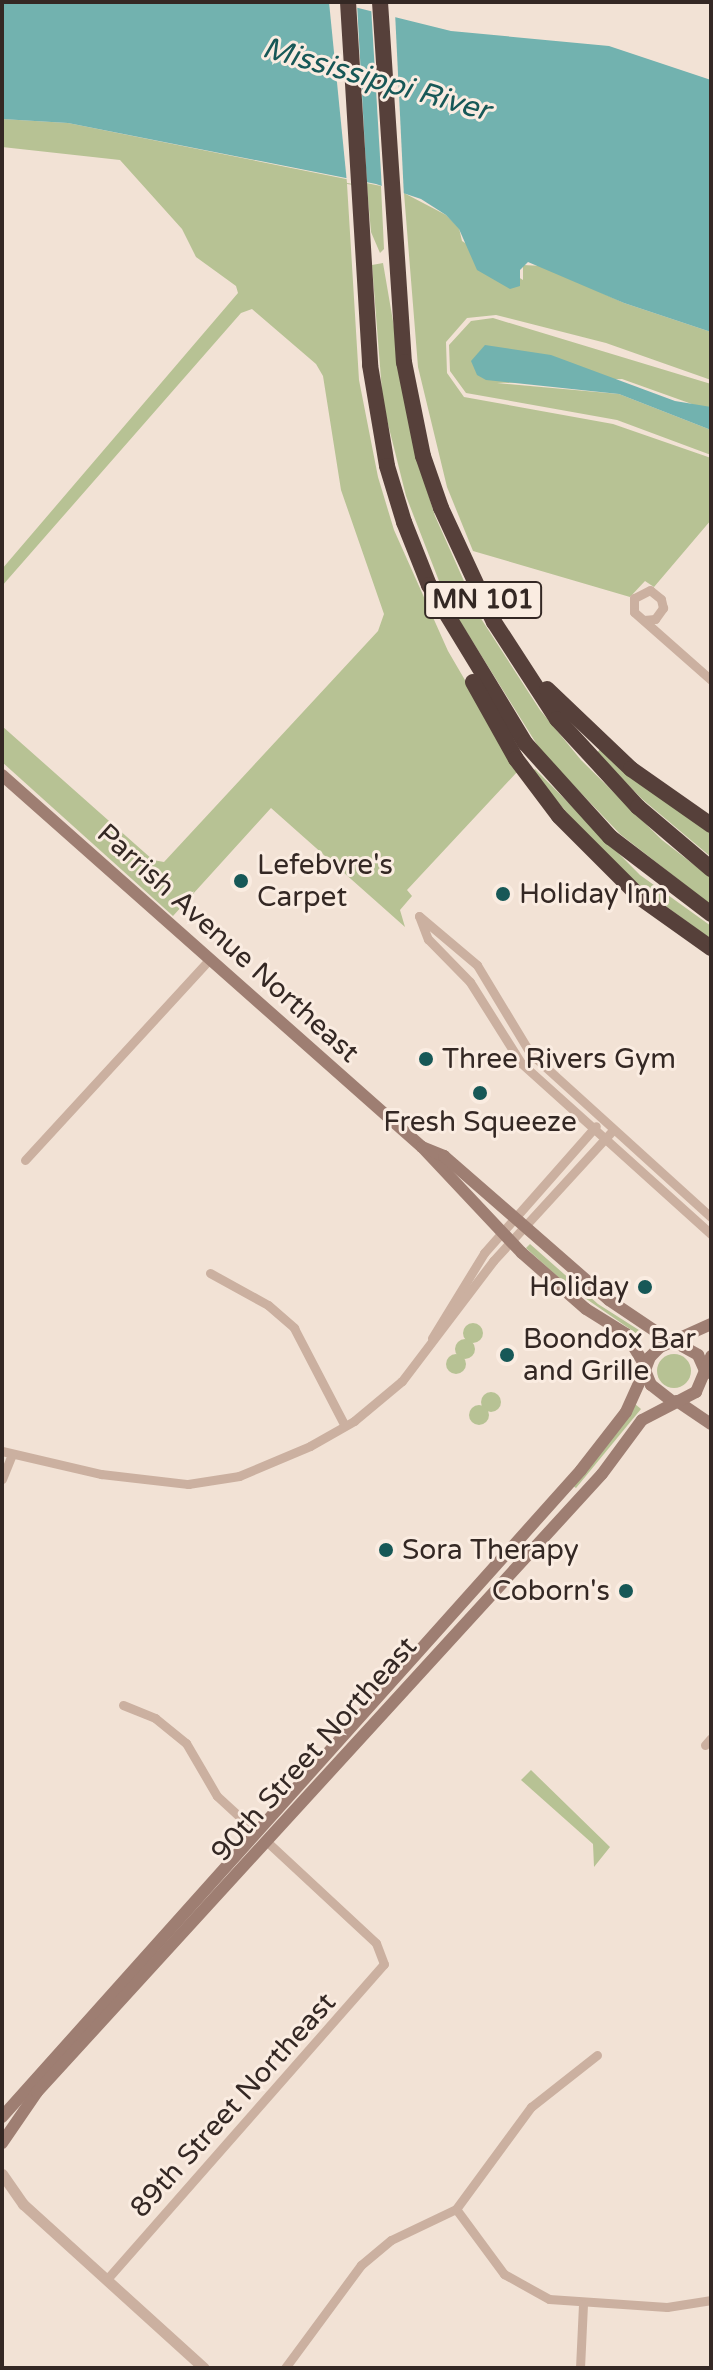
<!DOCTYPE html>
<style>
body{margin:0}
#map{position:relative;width:713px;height:2370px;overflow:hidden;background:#f2e2d5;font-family:"Varela Round",sans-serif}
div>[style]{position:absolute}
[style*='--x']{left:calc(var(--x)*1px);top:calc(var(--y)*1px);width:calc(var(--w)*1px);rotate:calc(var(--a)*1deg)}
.green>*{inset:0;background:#b7c294}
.round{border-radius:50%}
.water>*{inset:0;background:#72b2af}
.pier>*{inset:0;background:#f2e2d5}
.minor>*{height:9px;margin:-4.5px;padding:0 4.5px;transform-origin:4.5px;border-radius:4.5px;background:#cbb0a0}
.tertiary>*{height:11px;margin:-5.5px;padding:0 5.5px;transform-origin:5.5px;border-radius:5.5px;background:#cbb0a0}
.secondary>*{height:12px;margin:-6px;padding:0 6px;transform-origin:6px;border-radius:6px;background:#9e7e72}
.motorway>*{height:16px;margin:-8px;padding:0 8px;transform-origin:8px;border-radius:8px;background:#56403a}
.dots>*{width:22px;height:22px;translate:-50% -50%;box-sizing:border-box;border:4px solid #faece1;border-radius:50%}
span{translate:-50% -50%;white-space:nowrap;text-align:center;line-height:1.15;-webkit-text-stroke:6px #faece1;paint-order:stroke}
.shield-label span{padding:2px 6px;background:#faece1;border:2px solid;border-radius:6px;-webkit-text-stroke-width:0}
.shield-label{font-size:26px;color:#342824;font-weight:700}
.poi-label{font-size:28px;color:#342824}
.left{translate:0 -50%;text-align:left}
.right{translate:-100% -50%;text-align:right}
.street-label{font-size:28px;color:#342824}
.water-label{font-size:30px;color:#175857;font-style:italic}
.frame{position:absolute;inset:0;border:4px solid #342824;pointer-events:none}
</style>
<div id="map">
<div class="green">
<i style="clip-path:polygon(2px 119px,68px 123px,381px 186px,384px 249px,380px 253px,371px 232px,367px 187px,347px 184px,359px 380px,378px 477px,394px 530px,448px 651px,518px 771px,407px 890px,412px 896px,400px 910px,405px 927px,271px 808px,173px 916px,2px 762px,2px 726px,153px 860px,164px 862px,378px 631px,384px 614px,341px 490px,323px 376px,316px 364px,252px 309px,241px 313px,2px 586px,2px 569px,238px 293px,236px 286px,196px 257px,182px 229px,120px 160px,2px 147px)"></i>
<i style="clip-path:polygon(404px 193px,446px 215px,459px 228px,462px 241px,523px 280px,523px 265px,543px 266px,624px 303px,711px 332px,711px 380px,606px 343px,496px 315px,467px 318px,446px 342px,447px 373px,464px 397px,613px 424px,711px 458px,711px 520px,654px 587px,645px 581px,630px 597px,473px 551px,447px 487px,418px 367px)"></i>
<i style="clip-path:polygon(383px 263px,416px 455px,435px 516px,480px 617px,540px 710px,581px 760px,662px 840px,711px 878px,711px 905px,620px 834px,541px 751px,446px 599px,406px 496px,383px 404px,372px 265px)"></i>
<i style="clip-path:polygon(493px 318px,711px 384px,711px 407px,703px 408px,622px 379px,497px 383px,619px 394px,711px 430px,711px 455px,617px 420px,466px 393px,450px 371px,449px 345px,471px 321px)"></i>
<i style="clip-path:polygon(600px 749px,711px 834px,711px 857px,642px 799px,597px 753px)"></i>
<i style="clip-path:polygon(535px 769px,640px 875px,711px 926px,711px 939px,616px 870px,532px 772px)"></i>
<i style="clip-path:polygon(530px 1244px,598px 1304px,642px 1332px,640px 1336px,569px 1287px,526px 1248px)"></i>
<i class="round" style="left:463px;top:1323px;width:20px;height:20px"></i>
<i class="round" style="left:455px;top:1339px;width:20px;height:20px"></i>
<i class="round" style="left:657px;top:1354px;width:34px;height:34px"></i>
<i class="round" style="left:446px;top:1354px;width:20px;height:20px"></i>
<i class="round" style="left:481px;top:1392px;width:20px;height:20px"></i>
<i style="clip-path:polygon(635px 1404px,641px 1409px,576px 1488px,573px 1486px)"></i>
<i class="round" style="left:469px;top:1405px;width:20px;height:20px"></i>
<i style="clip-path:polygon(531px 1770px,610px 1847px,594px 1867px,593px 1844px,521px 1780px)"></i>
</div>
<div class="water">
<i style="clip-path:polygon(2px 2px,334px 2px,451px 31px,609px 46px,711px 80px,711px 332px,624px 303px,528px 262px,520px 270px,520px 286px,510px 289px,477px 270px,459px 229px,446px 215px,421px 199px,376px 184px,68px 123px,2px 119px)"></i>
<i style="clip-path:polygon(485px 345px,551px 355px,675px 401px,711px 407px,711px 430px,619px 394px,486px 380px,477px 375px,471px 361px)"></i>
</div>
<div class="pier">
<i style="clip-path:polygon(329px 2px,357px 3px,367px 186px,347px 183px)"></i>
<i style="clip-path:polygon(371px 6px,395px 12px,404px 197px,382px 190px)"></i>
</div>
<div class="minor">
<i style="--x:644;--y:620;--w:11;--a:-5"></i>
<i style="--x:655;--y:619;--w:14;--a:-54"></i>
<i style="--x:663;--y:608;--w:9;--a:-103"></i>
<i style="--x:661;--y:599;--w:14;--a:-141"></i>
<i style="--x:650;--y:590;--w:18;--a:153"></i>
<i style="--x:634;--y:598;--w:14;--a:90"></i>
<i style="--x:634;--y:612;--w:103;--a:41.4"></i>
<i style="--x:419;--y:916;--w:25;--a:69"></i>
<i style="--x:428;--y:939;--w:60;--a:45.7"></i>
<i style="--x:470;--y:982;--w:96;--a:57.8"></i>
<i style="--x:521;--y:1063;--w:256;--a:42"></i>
<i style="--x:419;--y:916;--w:76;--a:40.2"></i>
<i style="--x:477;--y:965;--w:103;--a:58.9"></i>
<i style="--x:530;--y:1053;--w:244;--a:42.2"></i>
<i style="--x:25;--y:1160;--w:272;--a:-47.4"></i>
<i style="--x:210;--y:1273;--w:66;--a:28.9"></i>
<i style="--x:268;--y:1305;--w:35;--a:41"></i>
<i style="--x:294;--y:1328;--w:110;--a:62.5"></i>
<i style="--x:432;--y:1338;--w:100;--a:-58.5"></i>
<i style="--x:484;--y:1253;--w:169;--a:-48.6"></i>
<i style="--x:2;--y:1451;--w:102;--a:13.1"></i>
<i style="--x:101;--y:1474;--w:88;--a:6.6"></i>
<i style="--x:188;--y:1484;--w:52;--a:-8.9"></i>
<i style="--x:239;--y:1476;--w:77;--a:-22.9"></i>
<i style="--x:310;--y:1446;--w:51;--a:-29.6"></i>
<i style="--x:354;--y:1421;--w:62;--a:-39.8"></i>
<i style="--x:402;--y:1381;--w:151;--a:-52.8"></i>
<i style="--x:493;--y:1261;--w:178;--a:-47.5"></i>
<i style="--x:2;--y:1479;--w:27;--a:-68"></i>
<i style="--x:123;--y:1705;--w:35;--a:22"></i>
<i style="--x:155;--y:1718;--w:40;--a:39"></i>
<i style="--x:186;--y:1743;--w:61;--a:59.7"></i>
<i style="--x:217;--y:1796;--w:52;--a:42.6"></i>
<i style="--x:705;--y:1745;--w:9;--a:-49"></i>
<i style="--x:456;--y:2209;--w:81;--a:53.6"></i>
<i style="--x:504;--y:2274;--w:51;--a:29.1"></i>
<i style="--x:549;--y:2299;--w:118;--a:3.9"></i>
<i style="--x:667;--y:2307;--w:45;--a:-9"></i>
<i style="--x:108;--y:2278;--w:418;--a:-48.7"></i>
<i style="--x:384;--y:1964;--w:22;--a:-111"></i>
<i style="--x:376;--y:1943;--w:151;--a:-137.1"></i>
<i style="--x:285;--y:2368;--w:128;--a:-53.6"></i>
<i style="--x:361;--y:2265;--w:39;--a:-40"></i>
<i style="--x:391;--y:2240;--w:72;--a:-25.5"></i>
<i style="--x:456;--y:2209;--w:127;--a:-53.7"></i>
<i style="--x:531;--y:2107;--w:84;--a:-38.2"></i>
<i style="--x:580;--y:2368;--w:64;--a:-87.3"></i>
</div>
<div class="tertiary">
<i style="--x:2;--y:2174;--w:37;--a:55"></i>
<i style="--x:23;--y:2204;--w:244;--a:42.2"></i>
</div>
<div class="secondary">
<i style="--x:2;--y:775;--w:561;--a:41.53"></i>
<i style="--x:422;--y:1147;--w:146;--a:46.7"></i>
<i style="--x:522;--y:1253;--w:85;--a:41.2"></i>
<i style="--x:586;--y:1309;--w:47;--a:32"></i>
<i style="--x:626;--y:1334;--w:37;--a:59"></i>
<i style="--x:422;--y:1147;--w:24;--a:22"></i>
<i style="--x:444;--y:1156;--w:219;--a:41.1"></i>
<i style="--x:609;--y:1300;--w:73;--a:33.9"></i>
<i style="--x:673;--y:1341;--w:29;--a:29"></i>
<i style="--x:698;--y:1355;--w:20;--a:66"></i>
<i style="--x:677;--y:1401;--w:41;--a:34.1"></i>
<i style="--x:673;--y:1402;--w:28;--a:-142"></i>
<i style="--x:651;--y:1385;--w:16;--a:-112"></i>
<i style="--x:645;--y:1370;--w:14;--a:-69"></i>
<i style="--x:650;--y:1357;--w:14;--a:-45"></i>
<i style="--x:660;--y:1347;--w:56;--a:-24.3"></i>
<i style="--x:2;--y:2117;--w:868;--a:-48.17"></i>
<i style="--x:581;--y:1470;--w:73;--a:-52.2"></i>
<i style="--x:626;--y:1412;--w:46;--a:-65.7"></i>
<i style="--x:2;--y:2143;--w:62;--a:-55.5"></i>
<i style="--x:37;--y:2092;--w:837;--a:-47.57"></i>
<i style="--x:602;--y:1474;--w:67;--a:-53.5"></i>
<i style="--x:642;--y:1420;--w:61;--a:-27.4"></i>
<i style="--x:696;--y:1392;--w:39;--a:-67"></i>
</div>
<div class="motorway">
<i style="--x:348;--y:2;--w:364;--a:86.5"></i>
<i style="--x:370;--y:365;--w:102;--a:80.4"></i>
<i style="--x:387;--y:466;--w:59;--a:73.1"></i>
<i style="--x:404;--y:522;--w:68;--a:68.4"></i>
<i style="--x:429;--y:585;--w:185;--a:58.7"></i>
<i style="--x:525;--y:743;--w:127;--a:47.9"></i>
<i style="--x:610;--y:837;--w:127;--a:37.3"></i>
<i style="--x:380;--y:2;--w:361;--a:86.2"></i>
<i style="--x:404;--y:362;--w:96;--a:78.6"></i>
<i style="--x:423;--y:456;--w:55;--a:70.9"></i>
<i style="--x:441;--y:508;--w:126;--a:65.1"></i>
<i style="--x:494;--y:622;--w:116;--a:57"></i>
<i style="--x:557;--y:719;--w:120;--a:47.4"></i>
<i style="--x:638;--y:807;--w:96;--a:40.3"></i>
<i style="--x:473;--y:682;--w:88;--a:60.8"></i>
<i style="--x:516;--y:759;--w:71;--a:53"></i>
<i style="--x:559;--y:816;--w:117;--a:45"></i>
<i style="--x:642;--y:899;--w:85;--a:35.4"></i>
<i style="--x:547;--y:689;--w:116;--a:43.6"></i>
<i style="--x:631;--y:769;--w:98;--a:35"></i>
</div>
<div class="dots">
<i style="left:241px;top:881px;background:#175857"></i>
<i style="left:503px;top:894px;background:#175857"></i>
<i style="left:426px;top:1059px;background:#175857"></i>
<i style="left:480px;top:1093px;background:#175857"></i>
<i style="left:645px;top:1287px;background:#175857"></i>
<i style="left:507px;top:1355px;background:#175857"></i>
<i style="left:386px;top:1550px;background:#175857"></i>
<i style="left:626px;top:1591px;background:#175857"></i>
</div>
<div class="shield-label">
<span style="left:483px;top:600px">MN 101</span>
</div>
<div class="poi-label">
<span class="left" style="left:257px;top:881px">Lefebvre's<br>Carpet</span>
<span class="left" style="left:519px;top:894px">Holiday Inn</span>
<span class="left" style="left:442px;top:1059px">Three Rivers Gym</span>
<span style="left:480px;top:1122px">Fresh Squeeze</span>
<span class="right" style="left:629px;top:1287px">Holiday</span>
<span class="left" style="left:523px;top:1355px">Boondox Bar<br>and Grille</span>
<span class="left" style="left:402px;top:1550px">Sora Therapy</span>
<span class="right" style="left:610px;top:1591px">Coborn's</span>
</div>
<div class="street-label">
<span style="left:228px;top:943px;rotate:42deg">Parrish Avenue Northeast</span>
<span style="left:314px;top:1749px;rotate:-48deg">90th Street Northeast</span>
<span style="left:233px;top:2105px;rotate:-48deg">89th Street Northeast</span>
</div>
<div class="water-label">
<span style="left:376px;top:80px;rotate:16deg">Mississippi River</span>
</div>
<div class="frame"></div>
</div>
